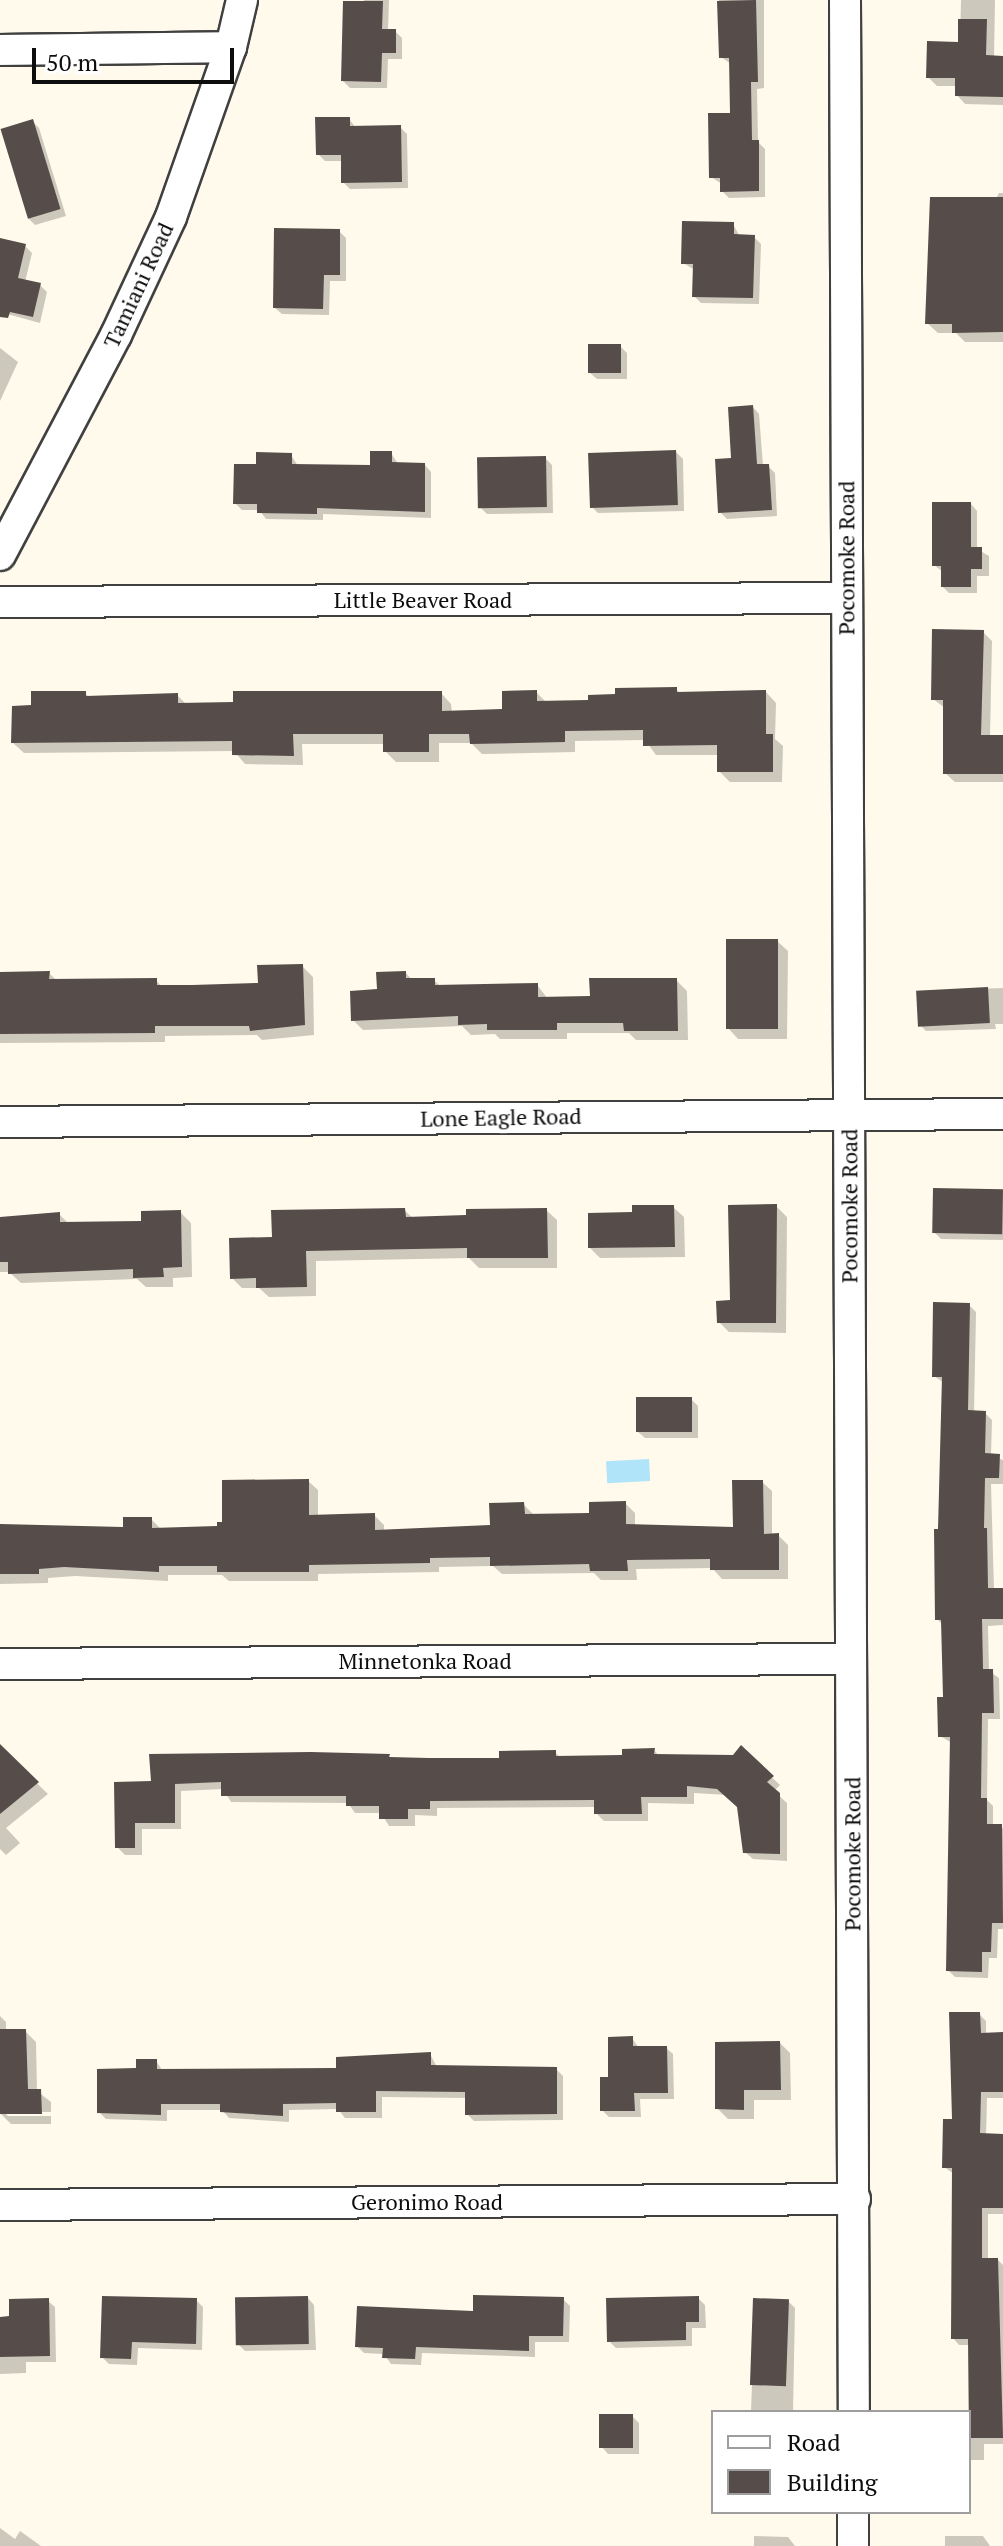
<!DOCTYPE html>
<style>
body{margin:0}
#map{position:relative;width:1003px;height:2546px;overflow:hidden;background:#fffaec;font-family:"PT Serif",serif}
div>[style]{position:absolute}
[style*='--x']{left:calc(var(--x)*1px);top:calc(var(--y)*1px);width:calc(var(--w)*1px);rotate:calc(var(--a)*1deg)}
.water>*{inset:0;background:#afe4f9;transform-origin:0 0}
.shadow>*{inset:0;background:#0003}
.building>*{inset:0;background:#564c49;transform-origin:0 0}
.roads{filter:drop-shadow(2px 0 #404040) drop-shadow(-2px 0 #404040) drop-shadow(0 2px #404040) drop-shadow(0 -2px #404040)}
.minor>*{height:30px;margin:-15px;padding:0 15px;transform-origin:15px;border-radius:15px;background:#fff}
span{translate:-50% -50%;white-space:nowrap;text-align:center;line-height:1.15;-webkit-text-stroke:8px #fff;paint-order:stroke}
.street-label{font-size:22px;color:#0d0d0d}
.legend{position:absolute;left:711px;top:2410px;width:260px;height:104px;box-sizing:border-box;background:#fff;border:2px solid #9e9e9e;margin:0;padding:10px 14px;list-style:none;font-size:24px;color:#0d0d0d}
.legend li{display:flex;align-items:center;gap:16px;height:40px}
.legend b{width:40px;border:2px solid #9e9e9e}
.scale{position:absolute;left:32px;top:48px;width:202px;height:36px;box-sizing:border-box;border:4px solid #0d0d0d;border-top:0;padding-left:10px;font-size:24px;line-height:28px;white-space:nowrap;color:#0d0d0d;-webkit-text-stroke:6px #fff;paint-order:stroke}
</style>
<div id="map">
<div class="water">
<i style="left:649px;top:1459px;width:22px;height:43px;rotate:87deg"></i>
</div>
<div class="shadow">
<i style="clip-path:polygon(364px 0,389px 0,388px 31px,395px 31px,402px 38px,402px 59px,388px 59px,387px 88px,350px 88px,343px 81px)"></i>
<i style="clip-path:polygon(719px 0,764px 0,764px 88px,757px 89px,758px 142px,765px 149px,765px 197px,729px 198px,722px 191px,722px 184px,711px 177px,732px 115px,731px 64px,721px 57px)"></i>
<i style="clip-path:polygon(943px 0,995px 0,994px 58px,1003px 58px,1003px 105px,965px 104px,957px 95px,957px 86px,937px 86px,928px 77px,960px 44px,961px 0)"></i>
<i style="clip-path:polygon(349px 119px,356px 128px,400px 127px,407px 134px,408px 188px,350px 189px,343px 182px,343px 161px,325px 161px,318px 154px)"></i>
<i style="clip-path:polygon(32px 121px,39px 128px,66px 216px,35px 225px,28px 218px)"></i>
<i style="clip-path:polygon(999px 193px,1003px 193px,1003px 342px,965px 342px,956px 333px,938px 333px,927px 323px)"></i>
<i style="clip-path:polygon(733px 224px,740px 237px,754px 237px,761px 244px,759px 304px,701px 303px,694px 296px,695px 270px,683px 263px)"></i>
<i style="clip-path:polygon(339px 231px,346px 238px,346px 281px,330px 281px,329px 315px,282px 314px,275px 308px)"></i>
<i style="clip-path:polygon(0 240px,25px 246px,32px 253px,25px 282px,40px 285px,47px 292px,40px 323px,0 312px)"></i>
<i style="clip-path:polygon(620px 346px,627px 353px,627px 379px,597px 379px,590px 373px)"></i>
<i style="clip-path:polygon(0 348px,18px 362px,0 401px)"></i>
<i style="clip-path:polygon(753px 407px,759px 414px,763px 466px,768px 466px,775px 473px,777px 516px,727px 519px,720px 512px,733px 460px)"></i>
<i style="clip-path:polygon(676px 452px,683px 459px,684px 511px,598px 513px,591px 506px)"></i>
<i style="clip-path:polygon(391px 453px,398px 464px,425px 465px,431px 472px,431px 518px,323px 514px,323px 520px,266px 519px,259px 510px,242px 510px,235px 503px,258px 467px,291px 455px,298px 466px,372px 467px)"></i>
<i style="clip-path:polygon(545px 458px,552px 465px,553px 513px,487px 514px,480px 507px)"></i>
<i style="clip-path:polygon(971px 504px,977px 511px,977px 549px,989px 556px,989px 576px,977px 576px,977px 593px,949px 593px,943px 587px,943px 572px,934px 565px)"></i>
<i style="clip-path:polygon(983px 632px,992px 641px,990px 737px,1003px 737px,1003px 782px,955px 782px,945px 773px,945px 708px,933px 699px)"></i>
<i style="clip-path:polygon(676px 689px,681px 694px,766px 692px,776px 703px,775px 739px,783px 746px,782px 782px,730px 782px,719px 771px,719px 755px,656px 755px,645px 740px,575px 741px,575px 752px,482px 754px,471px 743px,439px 743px,439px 762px,396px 762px,385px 751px,385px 744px,302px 744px,303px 765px,245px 764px,234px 751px,24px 753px,13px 743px,33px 707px,85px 693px,90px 698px,177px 695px,187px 705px,441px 693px,451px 704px,452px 713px,504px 711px,536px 692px,547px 703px,590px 702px)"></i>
<i style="clip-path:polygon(777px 941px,788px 951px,787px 1039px,738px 1039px,728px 1028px)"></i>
<i style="clip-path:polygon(302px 966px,313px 977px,314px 1035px,262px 1040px,257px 1035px,165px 1036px,165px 1042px,0 1043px,0 974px,49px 973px,57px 981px,156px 980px,162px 987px,260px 984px)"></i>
<i style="clip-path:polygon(406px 973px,412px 980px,434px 980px,441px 987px,537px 985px,548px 999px,592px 998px,676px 980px,687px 991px,688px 1040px,636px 1040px,629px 1033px,567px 1033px,567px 1039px,500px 1039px,495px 1034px,471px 1035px,462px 1026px,363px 1030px,353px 1020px,379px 991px)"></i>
<i style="clip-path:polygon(1003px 988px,1003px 1024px,995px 1024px,996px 1029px,926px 1031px,919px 1024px,918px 991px)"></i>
<i style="clip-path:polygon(1003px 1191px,1003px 1240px,941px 1239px,934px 1232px)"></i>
<i style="clip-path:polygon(776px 1206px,787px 1217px,786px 1333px,729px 1332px,719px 1322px,732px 1302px)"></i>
<i style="clip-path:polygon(673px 1207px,684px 1217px,685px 1257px,600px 1258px,590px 1248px,634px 1214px)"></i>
<i style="clip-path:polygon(404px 1210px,414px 1219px,546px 1210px,557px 1220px,557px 1268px,479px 1268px,469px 1258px,316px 1261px,316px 1296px,269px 1297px,259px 1288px,242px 1288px,232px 1278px)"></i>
<i style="clip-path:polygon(180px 1212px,191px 1223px,192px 1277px,173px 1278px,173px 1287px,146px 1287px,137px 1279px,21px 1283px,9px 1272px,0 1272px,0 1219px,59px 1214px,69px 1224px,143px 1223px)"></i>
<i style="clip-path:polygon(969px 1305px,976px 1312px,974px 1413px,985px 1413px,992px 1420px,991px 1456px,1003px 1460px,1003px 1484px,991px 1484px,994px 1590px,1003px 1590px,1003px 1625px,988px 1626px,989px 1671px,999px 1678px,1000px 1719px,988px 1719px,987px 1800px,993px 1806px,993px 1826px,1003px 1828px,1003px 1929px,998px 1929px,997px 1958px,989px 1958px,988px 1978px,955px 1977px,948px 1970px,952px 1743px,940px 1736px,945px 1698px,944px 1626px,937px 1619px,944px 1383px,934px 1376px)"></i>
<i style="clip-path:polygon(691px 1399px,698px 1406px,698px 1438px,645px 1438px,638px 1432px)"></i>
<i style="clip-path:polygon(308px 1481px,318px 1490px,318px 1517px,374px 1515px,384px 1525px,384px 1531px,492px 1527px,523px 1504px,533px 1514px,591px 1515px,625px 1503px,635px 1513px,635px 1526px,735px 1530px,762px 1482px,772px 1491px,772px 1536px,778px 1535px,788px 1545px,788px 1579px,722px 1579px,712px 1568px,636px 1569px,637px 1580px,601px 1580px,594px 1573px,502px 1574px,493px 1566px,439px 1567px,439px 1572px,318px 1574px,318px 1581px,229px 1581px,222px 1575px,168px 1575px,168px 1581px,75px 1576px,48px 1578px,48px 1583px,0 1584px,0 1526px,125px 1529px,151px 1519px,162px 1530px,219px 1528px)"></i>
<i style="clip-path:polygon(741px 1748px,780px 1785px,774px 1791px,787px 1803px,787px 1861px,753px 1859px,745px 1852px,739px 1807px,727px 1795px,694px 1793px,694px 1804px,648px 1803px,648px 1821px,604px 1821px,596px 1813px,596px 1807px,437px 1808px,437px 1816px,415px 1815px,415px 1826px,389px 1826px,381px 1813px,355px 1813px,348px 1803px,231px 1802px,223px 1789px,181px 1791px,181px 1829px,142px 1829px,142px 1855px,125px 1855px,117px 1847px,153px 1783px,389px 1756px,392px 1759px,501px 1760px,555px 1752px,561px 1758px,624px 1757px,654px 1750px,659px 1756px,733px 1757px)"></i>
<i style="clip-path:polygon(9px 1756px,48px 1794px,6px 1828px,20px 1843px,6px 1855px,0 1849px,0 1764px)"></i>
<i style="clip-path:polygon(979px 2014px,986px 2021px,986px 2034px,1003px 2034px,1003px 2098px,987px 2098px,986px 2136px,1003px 2136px,1003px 2214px,988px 2214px,988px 2260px,998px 2260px,1003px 2265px,1003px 2444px,984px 2444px,984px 2460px,969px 2460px,970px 2345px,959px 2345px,953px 2338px,954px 2174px,944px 2167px)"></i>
<i style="clip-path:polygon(0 2016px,6px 2022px,6px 2031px,25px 2031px,36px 2042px,37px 2091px,51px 2102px,51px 2112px,4px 2112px,8px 2116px,51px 2116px,51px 2124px,11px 2124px,0 2113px)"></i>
<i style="clip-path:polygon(632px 2038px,639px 2048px,666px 2048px,673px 2054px,674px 2099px,640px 2099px,641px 2117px,609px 2117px,602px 2110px,610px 2079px)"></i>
<i style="clip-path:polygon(780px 2043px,790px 2053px,791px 2100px,754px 2100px,754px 2119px,728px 2119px,717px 2108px)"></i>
<i style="clip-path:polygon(430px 2054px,437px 2067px,556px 2069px,563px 2076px,563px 2120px,474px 2121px,467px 2114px,467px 2098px,382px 2097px,382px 2118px,345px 2118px,338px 2109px,289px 2110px,289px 2122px,229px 2118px,222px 2110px,167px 2110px,167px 2121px,106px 2119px,99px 2112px,138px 2070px,156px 2061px,163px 2071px,338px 2070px)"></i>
<i style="clip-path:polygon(308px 2298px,314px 2305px,316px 2350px,245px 2351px,238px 2344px)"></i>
<i style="clip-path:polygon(698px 2298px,705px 2305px,706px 2328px,692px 2328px,692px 2346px,616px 2348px,609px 2341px)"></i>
<i style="clip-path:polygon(563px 2299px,570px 2306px,569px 2342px,535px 2342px,535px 2357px,422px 2353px,421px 2365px,391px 2364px,384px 2354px,364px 2353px,357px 2346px,475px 2313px)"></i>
<i style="clip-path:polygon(196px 2300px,203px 2307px,202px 2350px,138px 2348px,137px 2365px,109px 2364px,102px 2357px)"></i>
<i style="clip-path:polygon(48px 2301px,55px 2307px,56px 2362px,26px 2362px,26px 2373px,0 2374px,0 2319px,11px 2318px)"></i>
<i style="clip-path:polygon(755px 2301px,788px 2301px,795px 2308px,793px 2412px,751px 2412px)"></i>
<i style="clip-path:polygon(632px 2416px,639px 2423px,639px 2454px,608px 2454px,602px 2447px)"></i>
<i style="clip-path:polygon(0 2528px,15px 2539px,20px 2531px,41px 2546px,0 2546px)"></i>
<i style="clip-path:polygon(754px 2536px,788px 2537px,795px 2546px,754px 2546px)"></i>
<i style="clip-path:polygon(945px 2536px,983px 2536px,990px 2546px,945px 2546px)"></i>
</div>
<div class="building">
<i style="clip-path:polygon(756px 0,758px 82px,751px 82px,752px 140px,759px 140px,759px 191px,720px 192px,720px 178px,709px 178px,708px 113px,730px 113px,729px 58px,719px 58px,717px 1px)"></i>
<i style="clip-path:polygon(343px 1px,383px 1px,382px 29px,396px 29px,396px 53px,382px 53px,381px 82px,341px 81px)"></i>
<i style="clip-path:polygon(958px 19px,987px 19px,986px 55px,1003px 56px,1003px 97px,955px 96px,955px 78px,926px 78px,927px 41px,958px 42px)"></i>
<i style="clip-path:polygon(315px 117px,350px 117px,350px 126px,401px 125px,402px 182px,341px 183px,341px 155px,316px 155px)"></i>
<i style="left:33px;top:119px;width:94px;height:34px;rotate:73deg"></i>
<i style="clip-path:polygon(930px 197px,1003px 197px,1003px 332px,952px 333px,952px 324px,925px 324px)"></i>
<i style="clip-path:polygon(682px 221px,734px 222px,734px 234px,755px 235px,753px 298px,692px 297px,693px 264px,681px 264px)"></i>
<i style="clip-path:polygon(274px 228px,340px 229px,340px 275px,324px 275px,323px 309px,273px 308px)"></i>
<i style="clip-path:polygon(0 238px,26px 244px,18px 278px,41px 283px,33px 317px,10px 312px,8px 318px,0 317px)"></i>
<i style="left:621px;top:344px;width:29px;height:33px;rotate:90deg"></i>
<i style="clip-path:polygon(753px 405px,757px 464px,769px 464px,772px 510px,718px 513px,715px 459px,731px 458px,728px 407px)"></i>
<i style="left:676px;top:450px;width:55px;height:88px;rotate:88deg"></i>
<i style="clip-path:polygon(370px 451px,392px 451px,392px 462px,425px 463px,425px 512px,317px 508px,317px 514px,257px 513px,257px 504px,233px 504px,234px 464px,256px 464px,256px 452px,292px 453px,292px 464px,370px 465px)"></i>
<i style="left:546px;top:456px;width:51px;height:69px;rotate:89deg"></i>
<i style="clip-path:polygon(932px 502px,971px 502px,971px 547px,982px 547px,982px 569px,971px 569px,971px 587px,941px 587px,941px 566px,932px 566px)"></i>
<i style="clip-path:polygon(932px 629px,984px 630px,981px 735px,1003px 735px,1003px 774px,943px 774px,943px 700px,931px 700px)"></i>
<i style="clip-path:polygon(677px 687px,677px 692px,766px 690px,766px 734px,773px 734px,773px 772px,717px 772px,717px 745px,643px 746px,643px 730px,565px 731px,565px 742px,470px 744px,469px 734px,429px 734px,429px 752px,383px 752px,383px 734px,293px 734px,294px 756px,232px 755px,232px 741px,11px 743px,12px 706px,31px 705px,31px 691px,86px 691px,86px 696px,178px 693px,178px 703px,233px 702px,233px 691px,442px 691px,442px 711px,502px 709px,502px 691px,537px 690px,537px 701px,588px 700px,588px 695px,615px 694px,615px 688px)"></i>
<i style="left:726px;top:939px;width:52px;height:90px"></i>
<i style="clip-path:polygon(303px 964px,305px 1025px,250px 1031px,249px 1026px,155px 1026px,155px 1033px,0 1034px,0 972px,50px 971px,49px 979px,157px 978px,157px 985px,192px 985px,258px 983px,257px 965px)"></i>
<i style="clip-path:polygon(406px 971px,406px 978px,435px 978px,435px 985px,538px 983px,538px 997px,590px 996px,589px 978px,677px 978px,678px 1031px,624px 1031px,623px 1023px,557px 1023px,557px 1030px,487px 1030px,487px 1024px,458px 1025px,458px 1016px,351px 1021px,350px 991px,377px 989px,376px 972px)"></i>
<i style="left:988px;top:987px;width:36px;height:72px;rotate:87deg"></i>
<i style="left:933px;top:1188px;width:70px;height:45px;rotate:1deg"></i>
<i style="clip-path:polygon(777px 1204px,776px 1323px,717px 1323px,716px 1301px,730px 1300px,728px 1205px)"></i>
<i style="clip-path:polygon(632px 1205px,674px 1205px,675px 1247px,588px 1248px,588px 1213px,632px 1212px)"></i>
<i style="clip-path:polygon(405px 1208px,406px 1217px,466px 1215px,466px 1209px,547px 1208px,548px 1258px,467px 1258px,467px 1248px,306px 1251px,307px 1287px,256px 1288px,256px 1278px,230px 1279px,229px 1238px,272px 1237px,271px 1210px)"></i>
<i style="clip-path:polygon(181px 1210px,182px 1267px,163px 1268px,164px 1277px,133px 1278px,133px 1269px,8px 1274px,8px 1262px,0 1262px,0 1217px,60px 1212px,60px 1222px,141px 1221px,141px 1211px)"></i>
<i style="clip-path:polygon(933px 1302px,970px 1303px,968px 1410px,986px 1411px,985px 1453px,1000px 1454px,999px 1478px,985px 1478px,984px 1528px,987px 1528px,988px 1588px,1003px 1588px,1003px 1619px,982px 1619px,983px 1669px,993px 1669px,994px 1713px,982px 1713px,981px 1798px,987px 1798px,987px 1824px,1002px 1824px,1003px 1923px,992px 1923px,991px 1952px,982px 1952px,982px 1972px,946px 1971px,950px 1737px,938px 1737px,937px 1697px,943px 1697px,941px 1620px,935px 1620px,934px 1529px,938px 1529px,942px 1377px,932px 1377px)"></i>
<i style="left:636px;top:1397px;width:56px;height:35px"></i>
<i style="clip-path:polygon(309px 1479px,309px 1515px,375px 1513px,375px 1530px,490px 1525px,489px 1503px,524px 1502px,525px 1514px,589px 1513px,589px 1502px,626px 1501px,626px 1524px,733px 1527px,732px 1480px,763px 1480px,764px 1534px,779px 1533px,779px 1570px,710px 1570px,710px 1559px,627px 1560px,628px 1571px,590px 1571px,589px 1564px,490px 1566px,490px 1557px,430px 1558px,430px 1563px,309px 1565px,309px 1572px,217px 1572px,217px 1566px,159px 1566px,159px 1572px,64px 1567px,39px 1569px,39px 1574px,0 1574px,0 1524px,123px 1527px,123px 1517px,152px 1517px,152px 1528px,217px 1526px,217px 1522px,222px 1522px,222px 1480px)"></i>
<i style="clip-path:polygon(0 1744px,39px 1782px,0 1814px)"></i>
<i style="clip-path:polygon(741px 1745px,774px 1776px,767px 1782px,780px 1793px,780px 1854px,743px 1853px,737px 1807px,717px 1789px,687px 1786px,687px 1797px,641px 1797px,642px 1814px,594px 1814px,594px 1800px,430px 1801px,430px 1809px,408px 1809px,408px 1819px,379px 1819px,379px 1806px,346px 1806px,346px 1796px,221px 1796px,221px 1782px,175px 1784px,175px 1823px,135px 1823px,135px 1848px,115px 1848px,114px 1782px,151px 1781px,149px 1754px,311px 1752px,390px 1754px,389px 1757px,429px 1758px,499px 1758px,499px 1751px,556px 1750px,556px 1756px,622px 1755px,622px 1749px,655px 1748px,654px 1754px,733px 1755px)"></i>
<i style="clip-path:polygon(949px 2012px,980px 2012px,981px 2033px,1003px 2032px,1003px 2092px,981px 2092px,980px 2133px,1003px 2134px,1003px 2208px,982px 2208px,982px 2258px,998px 2258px,1003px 2438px,969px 2438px,968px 2339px,951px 2339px,952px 2168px,942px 2168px,943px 2119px,952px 2119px)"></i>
<i style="clip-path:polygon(0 2029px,26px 2029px,28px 2089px,41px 2089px,42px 2114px,0 2114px)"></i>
<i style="clip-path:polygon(633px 2036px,633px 2046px,667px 2046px,668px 2093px,634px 2093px,635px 2111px,600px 2111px,600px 2077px,608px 2077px,608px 2037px)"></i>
<i style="clip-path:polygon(780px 2041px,781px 2090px,744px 2090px,744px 2110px,715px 2109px,715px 2042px)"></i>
<i style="clip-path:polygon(431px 2052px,431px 2065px,557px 2067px,557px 2114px,465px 2115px,465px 2092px,376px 2091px,376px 2112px,336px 2112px,336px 2103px,283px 2104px,283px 2116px,220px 2112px,220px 2104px,161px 2104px,161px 2115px,97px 2113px,97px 2069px,136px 2068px,136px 2059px,157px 2059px,157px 2069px,336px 2068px,336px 2057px)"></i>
<i style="clip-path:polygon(473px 2295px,564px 2297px,563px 2336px,529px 2336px,529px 2351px,416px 2347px,415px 2359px,382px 2358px,383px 2348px,355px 2347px,357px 2306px,473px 2311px)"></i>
<i style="clip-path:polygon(102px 2296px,197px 2298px,196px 2344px,132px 2342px,131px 2359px,100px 2358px)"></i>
<i style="left:308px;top:2296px;width:48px;height:73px;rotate:89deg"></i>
<i style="clip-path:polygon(699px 2296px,699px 2322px,686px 2322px,686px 2340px,607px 2342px,606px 2298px)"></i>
<i style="clip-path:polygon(49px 2298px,50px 2356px,0 2357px,0 2317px,9px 2316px,9px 2299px)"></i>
<i style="left:753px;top:2298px;width:36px;height:87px;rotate:2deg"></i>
<i style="left:599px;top:2414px;width:34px;height:34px"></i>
</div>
<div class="roads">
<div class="minor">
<i style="--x:845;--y:0;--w:2412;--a:89.79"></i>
<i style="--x:0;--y:50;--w:231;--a:-0.7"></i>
<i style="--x:0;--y:555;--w:249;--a:-62.2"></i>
<i style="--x:116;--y:335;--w:130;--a:-65"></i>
<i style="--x:171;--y:217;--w:180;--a:-70.6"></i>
<i style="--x:231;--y:47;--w:48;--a:-76.8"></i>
<i style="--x:0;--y:602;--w:846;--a:-0.27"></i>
<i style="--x:0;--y:1122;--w:1003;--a:-0.46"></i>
<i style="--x:0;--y:1664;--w:851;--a:-0.34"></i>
<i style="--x:0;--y:2205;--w:855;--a:-0.4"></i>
<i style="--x:853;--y:2546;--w:34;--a:-90"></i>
</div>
</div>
<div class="street-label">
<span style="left:138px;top:285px;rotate:-65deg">Tamiani Road</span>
<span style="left:846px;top:558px;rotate:-90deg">Pocomoke Road</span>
<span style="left:423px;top:600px">Little Beaver Road</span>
<span style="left:501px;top:1117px;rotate:-1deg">Lone Eagle Road</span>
<span style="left:849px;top:1206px;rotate:-90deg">Pocomoke Road</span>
<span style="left:425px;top:1661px">Minnetonka Road</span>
<span style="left:852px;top:1854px;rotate:-90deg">Pocomoke Road</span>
<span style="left:427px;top:2202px">Geronimo Road</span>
</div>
<ul class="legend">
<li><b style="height:10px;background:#fff"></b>Road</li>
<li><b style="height:22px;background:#564c49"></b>Building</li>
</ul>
<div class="scale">50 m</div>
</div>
